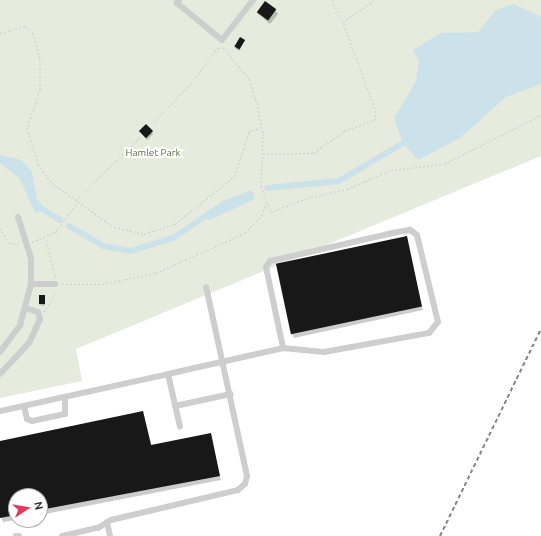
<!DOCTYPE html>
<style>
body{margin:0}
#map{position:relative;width:541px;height:536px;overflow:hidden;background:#fff;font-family:Ubuntu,sans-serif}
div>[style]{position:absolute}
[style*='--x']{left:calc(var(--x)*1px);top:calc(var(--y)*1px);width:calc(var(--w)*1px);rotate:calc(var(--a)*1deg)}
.green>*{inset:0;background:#e6ebdd}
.water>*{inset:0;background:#cbe2ea}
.shadow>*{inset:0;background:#0003}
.canal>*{height:6px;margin:-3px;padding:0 3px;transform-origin:3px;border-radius:3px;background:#cbe2ea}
.building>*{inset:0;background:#181818;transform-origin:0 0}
.path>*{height:1px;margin-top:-0.5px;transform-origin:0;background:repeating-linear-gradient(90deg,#cecece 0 2px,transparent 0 4px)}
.minor>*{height:6px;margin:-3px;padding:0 3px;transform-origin:3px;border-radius:3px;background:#cecece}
.rail>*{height:2px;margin-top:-1px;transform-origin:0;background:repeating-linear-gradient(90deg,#868686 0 4px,transparent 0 7px)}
span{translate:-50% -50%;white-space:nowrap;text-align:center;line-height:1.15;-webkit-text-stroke:4px #fff;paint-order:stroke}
.park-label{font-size:10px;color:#5a6d3f}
.north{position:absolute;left:8px;top:488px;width:40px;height:40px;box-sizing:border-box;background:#fff;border:1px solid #adadad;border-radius:50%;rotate:78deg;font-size:11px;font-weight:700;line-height:16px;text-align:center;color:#313131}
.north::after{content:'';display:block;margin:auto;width:14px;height:18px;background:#e13b5c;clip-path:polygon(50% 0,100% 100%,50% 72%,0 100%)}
</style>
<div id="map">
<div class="green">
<i style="clip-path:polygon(0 0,541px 0,541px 156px,76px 349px,82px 381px,0 398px)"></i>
</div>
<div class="water">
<i style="clip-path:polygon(514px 4px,541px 17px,541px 84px,506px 97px,460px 138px,418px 160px,403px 143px,394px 118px,416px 81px,419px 62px,413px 50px,441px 33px,478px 32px,496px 10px)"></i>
<i style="clip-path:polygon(0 155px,21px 160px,32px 172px,37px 199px,45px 209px,35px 213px,20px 179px,0 163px)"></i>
</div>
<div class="shadow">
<i style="clip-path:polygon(275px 10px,278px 14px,270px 24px,257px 13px)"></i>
<i style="clip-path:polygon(244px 41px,239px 51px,235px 48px)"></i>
<i style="clip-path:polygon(146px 125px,153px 134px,147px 140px,140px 131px)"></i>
<i style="clip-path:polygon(406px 237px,423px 310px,294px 338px,292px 334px)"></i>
<i style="clip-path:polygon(44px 296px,45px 306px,40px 305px,39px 304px)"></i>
<i style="clip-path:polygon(143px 412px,152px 446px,210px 434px,221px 480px,40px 515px,40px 496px,16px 496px,16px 520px,3px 522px,0 513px,0 442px)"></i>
</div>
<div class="canal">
<i style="--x:267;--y:188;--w:72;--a:-5.6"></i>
<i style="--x:339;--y:181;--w:74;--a:-30.7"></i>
<i style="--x:37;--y:206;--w:27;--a:31"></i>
<i style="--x:209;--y:217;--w:47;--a:-24.9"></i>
<i style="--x:69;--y:226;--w:39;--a:30"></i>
<i style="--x:103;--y:246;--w:28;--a:10"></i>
<i style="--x:131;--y:251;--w:44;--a:-17.2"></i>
<i style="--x:173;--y:238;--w:63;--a:-33.9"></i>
<i style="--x:225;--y:203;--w:27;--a:-20"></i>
</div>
<div class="building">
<i style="left:265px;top:1px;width:14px;height:14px;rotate:36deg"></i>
<i style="left:240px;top:37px;width:6px;height:11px;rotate:31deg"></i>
<i style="left:146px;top:124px;width:10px;height:10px;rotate:45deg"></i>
<i style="left:407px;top:236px;width:72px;height:134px;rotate:78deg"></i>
<i style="left:39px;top:295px;width:6px;height:9px"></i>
<i style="clip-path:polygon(143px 411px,151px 445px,211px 433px,220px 476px,40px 510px,40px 496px,16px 496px,16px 515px,0 518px,0 441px)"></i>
</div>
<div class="path">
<i style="--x:332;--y:0;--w:23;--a:65"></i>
<i style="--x:0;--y:33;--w:27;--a:-15"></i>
<i style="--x:26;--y:26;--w:10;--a:45"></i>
<i style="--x:33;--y:33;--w:28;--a:75"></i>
<i style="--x:40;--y:60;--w:30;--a:90"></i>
<i style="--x:40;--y:90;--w:40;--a:108.9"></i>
<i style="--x:27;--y:128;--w:38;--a:73"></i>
<i style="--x:38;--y:164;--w:24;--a:54"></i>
<i style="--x:52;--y:183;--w:76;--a:35.4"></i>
<i style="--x:114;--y:227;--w:31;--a:13"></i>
<i style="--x:144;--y:234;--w:33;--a:-18"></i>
<i style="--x:175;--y:224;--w:77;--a:-38.7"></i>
<i style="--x:235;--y:176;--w:46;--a:-72.3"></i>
<i style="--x:249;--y:132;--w:13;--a:-23"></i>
<i style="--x:223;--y:47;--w:41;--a:50.9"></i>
<i style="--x:249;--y:79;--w:25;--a:72"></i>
<i style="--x:257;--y:103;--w:31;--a:79"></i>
<i style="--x:263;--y:133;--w:53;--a:92.2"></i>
<i style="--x:261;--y:186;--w:28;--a:69"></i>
<i style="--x:271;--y:212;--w:39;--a:-21"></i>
<i style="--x:307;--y:198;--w:41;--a:-12.7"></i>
<i style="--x:347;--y:189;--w:48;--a:-23.4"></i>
<i style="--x:391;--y:170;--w:53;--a:-6.5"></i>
<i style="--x:444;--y:164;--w:109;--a:-26.8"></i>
<i style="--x:154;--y:121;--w:52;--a:-45"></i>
<i style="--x:191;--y:84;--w:44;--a:-54.2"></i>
<i style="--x:217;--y:48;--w:4;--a:0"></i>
<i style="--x:263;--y:154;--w:51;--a:-1.1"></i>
<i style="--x:314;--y:153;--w:37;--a:-36"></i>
<i style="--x:344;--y:131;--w:33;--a:-20"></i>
<i style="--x:375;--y:120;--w:8;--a:-83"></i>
<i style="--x:376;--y:112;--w:96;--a:-110.1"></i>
<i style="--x:343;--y:22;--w:39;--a:-35"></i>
<i style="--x:76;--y:200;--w:91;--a:-44.6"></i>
<i style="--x:0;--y:228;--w:17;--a:59"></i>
<i style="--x:9;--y:243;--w:10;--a:6"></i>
<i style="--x:46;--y:240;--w:38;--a:76"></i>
<i style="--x:32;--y:242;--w:26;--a:-23"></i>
<i style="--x:56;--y:232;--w:36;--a:-54"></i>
<i style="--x:62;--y:284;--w:40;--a:0"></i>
<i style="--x:102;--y:284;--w:55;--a:-11.5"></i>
<i style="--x:156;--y:273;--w:98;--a:-24.2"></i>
<i style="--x:245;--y:233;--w:25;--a:-47"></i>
<i style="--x:262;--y:215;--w:13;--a:-72"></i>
<i style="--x:44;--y:312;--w:24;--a:-60"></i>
</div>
<div class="minor">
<i style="--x:179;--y:0;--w:4;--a:124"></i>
<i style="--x:177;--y:3;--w:58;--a:39.4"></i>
<i style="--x:222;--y:40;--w:51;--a:-52.2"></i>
<i style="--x:31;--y:284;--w:24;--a:0"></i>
<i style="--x:0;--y:352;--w:34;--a:-53"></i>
<i style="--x:20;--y:325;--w:42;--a:-75"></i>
<i style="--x:31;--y:284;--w:26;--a:-90"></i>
<i style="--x:31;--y:258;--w:43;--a:-107.6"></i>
<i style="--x:0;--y:374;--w:42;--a:-46.9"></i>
<i style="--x:29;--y:343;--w:26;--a:-65"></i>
<i style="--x:40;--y:319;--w:7;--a:-106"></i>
<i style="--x:38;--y:312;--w:13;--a:-162"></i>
<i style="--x:168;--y:374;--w:118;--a:-12.7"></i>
<i style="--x:283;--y:348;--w:41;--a:5.6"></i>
<i style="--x:324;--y:352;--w:107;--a:-10.3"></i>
<i style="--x:429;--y:333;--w:14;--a:-51"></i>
<i style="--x:438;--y:322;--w:89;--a:-103.6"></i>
<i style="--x:417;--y:235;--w:9;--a:-144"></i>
<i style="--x:410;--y:230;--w:13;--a:171"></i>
<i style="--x:397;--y:232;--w:130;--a:167.1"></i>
<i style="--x:270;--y:261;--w:7;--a:124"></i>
<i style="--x:266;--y:267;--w:83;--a:78.1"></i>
<i style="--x:24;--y:406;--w:13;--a:77"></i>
<i style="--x:27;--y:419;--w:5;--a:22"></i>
<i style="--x:32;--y:421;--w:34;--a:-12"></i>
<i style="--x:65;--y:414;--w:17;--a:-90"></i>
<i style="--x:175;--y:406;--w:57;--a:-12.1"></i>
<i style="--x:0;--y:411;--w:172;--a:-12.4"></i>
<i style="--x:168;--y:374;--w:54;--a:77.2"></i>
<i style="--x:107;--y:522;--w:14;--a:78"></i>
<i style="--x:16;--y:536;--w:3;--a:0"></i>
<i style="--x:62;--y:536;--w:37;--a:-13"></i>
<i style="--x:98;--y:528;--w:15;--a:-32"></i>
<i style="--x:111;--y:520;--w:130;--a:-13.3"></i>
<i style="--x:238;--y:490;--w:9;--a:-41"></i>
<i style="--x:245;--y:484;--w:8;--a:-76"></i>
<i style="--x:247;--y:476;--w:193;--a:-102.2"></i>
</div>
<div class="rail">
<i style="--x:440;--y:536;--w:230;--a:-64"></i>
</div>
<div class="park-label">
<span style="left:153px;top:153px">Hamlet Park</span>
</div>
<div class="north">N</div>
</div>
